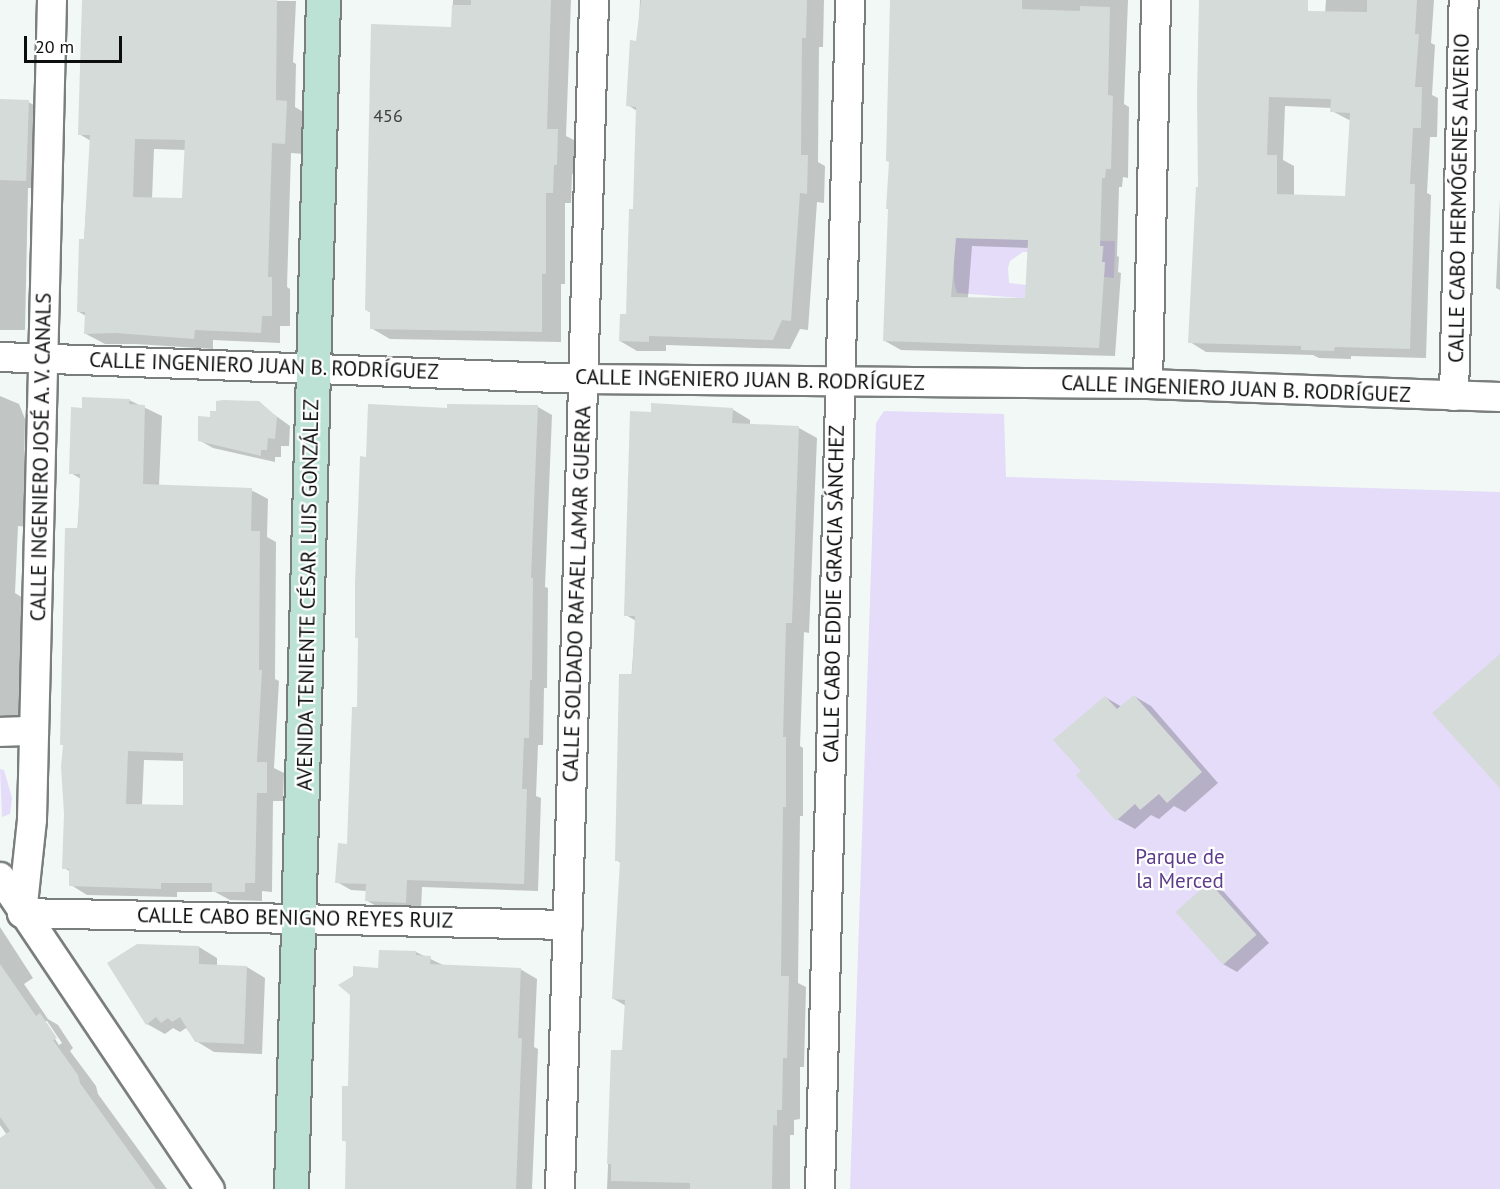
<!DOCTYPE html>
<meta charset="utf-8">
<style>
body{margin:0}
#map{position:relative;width:1500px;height:1189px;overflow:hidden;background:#f2f8f5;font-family:"PT Sans",sans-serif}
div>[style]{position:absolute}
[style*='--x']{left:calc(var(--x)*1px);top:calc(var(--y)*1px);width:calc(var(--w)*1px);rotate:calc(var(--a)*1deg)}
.green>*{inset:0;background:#e4dcf8}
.shadow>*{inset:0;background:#0003}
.building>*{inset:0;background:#d5dbd8;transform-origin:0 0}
.roads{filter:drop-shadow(2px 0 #7a7f7c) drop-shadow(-2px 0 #7a7f7c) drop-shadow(0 2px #7a7f7c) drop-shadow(0 -2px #7a7f7c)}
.street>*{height:28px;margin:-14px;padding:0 14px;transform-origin:14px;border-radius:14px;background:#fff}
.secondary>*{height:33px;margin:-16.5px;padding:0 16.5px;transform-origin:16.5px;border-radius:16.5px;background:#bce2d6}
span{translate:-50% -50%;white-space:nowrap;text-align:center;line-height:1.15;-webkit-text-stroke:4.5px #fff;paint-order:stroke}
.number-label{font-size:18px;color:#3e4140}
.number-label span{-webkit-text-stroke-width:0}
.street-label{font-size:21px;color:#0c0e0d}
.park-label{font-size:21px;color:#5c3c8b}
.scale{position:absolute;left:24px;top:36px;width:98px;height:27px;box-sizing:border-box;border:3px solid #0c0e0d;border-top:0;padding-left:8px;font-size:18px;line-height:21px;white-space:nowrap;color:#0c0e0d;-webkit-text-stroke:4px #fff;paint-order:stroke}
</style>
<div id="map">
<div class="green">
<i style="clip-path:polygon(954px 238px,1115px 241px,1114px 278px,1104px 277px,1105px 267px,1101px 267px,1104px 246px,1037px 246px,1036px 252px,1023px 252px,1010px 261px,1008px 268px,1009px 283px,1035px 286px,1033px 299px,957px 293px,954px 282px)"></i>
<i style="clip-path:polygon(884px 411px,1004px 414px,1006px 477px,1500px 492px,1500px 1189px,850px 1189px,876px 423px)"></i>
<i style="clip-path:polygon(0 769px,4px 770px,12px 798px,10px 814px,2px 817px)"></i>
</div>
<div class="shadow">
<i style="clip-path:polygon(evenodd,83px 0,296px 1px,293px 62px,296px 64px,295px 107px,305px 113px,304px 154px,291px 153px,287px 287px,290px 289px,290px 326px,280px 326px,280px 343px,213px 340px,213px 349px,136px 344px,105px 344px,86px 334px,86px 316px,79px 312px,91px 141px,79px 134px,83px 0,154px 149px,186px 150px,184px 199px,152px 199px,154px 149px)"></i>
<i style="clip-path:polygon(453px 0,571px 0,566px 136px,576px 141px,576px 175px,572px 174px,571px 203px,565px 203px,565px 284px,561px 284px,561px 342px,390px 339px,371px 328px,372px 313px,366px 310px,452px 29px)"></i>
<i style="clip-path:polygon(640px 0,824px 0,823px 47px,819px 47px,818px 162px,825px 166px,824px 203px,817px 202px,808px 330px,800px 329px,790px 349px,666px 345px,666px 351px,637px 351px,620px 341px,627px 316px,634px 211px,637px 111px,628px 105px,638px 43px)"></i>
<i style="clip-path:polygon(evenodd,891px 0,1128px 0,1124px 104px,1129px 107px,1128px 178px,1123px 177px,1122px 187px,1119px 187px,1117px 256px,1119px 257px,1118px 272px,1121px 273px,1115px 356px,901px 350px,885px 341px,890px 210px,891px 0,972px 246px,1029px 248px,1026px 300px,968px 298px,972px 246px)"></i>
<i style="clip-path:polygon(evenodd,1201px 0,1297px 0,1324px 30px,1326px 0,1434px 0,1431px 43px,1435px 45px,1432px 95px,1438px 98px,1437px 137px,1430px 137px,1427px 193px,1431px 195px,1426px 358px,1351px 356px,1351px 359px,1319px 358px,1313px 355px,1206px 352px,1190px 342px,1200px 188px,1201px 0,1285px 106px,1332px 108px,1332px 111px,1351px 121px,1347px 198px,1294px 196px,1294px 166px,1283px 160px,1285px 106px)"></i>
<i style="clip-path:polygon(0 101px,28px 102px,44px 110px,42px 188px,28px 188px,25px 330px,0 330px)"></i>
<i style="clip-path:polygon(1500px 199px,1500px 290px,1496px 288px)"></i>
<i style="clip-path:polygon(0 396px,19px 404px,25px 419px,24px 480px,30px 484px,28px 527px,18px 526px,15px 593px,26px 600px,21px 713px,15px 718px,0 718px)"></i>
<i style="clip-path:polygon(evenodd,129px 400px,162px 416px,159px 486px,251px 490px,268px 499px,267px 537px,276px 542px,275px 679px,279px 681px,274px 768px,284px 773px,283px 801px,273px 801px,272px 892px,262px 891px,262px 901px,230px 900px,215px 892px,177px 892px,177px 897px,87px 895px,71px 885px,71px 872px,64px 868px,65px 814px,64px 746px,62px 744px,81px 479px,71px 473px,83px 409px,129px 400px,144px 760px,185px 761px,185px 807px,142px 806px,144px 760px)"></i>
<i style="clip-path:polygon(258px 403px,290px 426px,289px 446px,281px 446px,281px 457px,275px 457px,275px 462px,213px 448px,199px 440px,212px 418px)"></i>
<i style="clip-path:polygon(538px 407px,552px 415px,545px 587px,548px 588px,547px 688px,544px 688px,543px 745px,538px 745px,536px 796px,541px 798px,538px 891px,422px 887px,421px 910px,381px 909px,366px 900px,367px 891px,351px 890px,337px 882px,349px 846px,358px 708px,367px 458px,448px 409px)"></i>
<i style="clip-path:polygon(732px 409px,750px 420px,750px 425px,799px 428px,817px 438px,809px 633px,804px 632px,800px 746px,803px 748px,803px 816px,800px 816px,798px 983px,806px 987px,804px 1067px,800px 1067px,800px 1119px,794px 1120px,794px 1135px,790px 1135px,790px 1189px,607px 1189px,613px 1051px,623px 1052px,626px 1006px,614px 999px,621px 863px,616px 860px,636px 621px,626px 615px)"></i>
<i style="clip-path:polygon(1134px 696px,1151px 706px,1218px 783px,1185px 812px,1174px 806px,1159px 819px,1151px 815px,1135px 829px,1117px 819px,1083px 771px,1105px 697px,1122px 707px)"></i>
<i style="clip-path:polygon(1210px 884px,1224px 892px,1269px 943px,1237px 972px,1223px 964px)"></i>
<i style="clip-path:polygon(evenodd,0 927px,33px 978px,24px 984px,48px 1019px,58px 1025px,73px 1048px,70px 1051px,96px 1086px,98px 1094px,167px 1189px,0 1189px,0 1140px,7px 1135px,0 1125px,0 927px,43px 1021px,47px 1021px,62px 1043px,59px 1045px,43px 1021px)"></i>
<i style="clip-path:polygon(199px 947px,217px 958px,217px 966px,247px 967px,265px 978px,262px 1054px,214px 1052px,196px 1041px,186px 1028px,180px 1032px,173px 1028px,165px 1034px,147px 1024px,110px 964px)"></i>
<i style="clip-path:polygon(416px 952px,445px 966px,520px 969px,537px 979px,534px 1047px,538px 1049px,532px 1189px,347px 1189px,348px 1143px,343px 1140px,350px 1088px,379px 969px)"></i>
</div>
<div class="building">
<i style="clip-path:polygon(evenodd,82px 0,277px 0,276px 100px,287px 101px,285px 144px,272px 143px,268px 277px,272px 277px,272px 316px,262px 316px,261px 333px,195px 330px,194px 339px,116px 333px,84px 334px,85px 312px,77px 312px,79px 239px,84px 239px,90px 135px,78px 135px,82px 0,135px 139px,185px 140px,182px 198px,133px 197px,135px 139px)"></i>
<i style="clip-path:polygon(471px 0,551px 0,547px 129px,558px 129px,557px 165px,554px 165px,553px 193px,546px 193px,546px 274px,542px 274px,542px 332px,370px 329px,370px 311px,365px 310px,371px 24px,451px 27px,452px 5px,471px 5px)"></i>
<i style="clip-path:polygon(641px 0,807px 0,806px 38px,802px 38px,801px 155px,808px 155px,807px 194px,800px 193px,791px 321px,782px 320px,773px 340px,649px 336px,649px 342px,619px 341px,620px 314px,626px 314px,629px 209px,633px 209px,636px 107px,626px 106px,630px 40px,636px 41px)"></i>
<i style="clip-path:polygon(evenodd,890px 0,1022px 0,1022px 9px,1080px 11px,1080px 6px,1110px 7px,1108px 95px,1113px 96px,1111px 169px,1106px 169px,1105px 178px,1102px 178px,1100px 246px,1103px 246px,1102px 262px,1105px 262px,1099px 348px,883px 341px,888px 209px,886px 209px,889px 162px,886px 161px,890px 0,956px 238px,1028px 240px,1025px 298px,951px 297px,956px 238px)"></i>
<i style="clip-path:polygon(evenodd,1199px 0,1308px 0,1308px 11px,1367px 12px,1367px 0,1417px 0,1415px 34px,1419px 34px,1415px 87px,1422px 87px,1421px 128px,1413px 128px,1410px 184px,1415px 184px,1410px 349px,1335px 347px,1334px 351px,1301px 350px,1301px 346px,1188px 343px,1196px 187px,1198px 187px,1197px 95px,1199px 0,1269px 97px,1331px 99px,1330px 112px,1350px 113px,1345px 196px,1277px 194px,1277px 155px,1267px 155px,1269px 97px)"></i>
<i style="left:0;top:99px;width:29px;height:81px;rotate:2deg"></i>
<i style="clip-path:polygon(evenodd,82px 397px,130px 399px,129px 404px,145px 405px,143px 484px,252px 488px,251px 531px,260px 531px,259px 670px,262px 670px,257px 762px,267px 762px,267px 793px,257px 793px,255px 883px,245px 883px,245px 892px,212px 892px,212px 883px,161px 883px,161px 889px,69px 886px,69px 869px,62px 869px,64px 814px,61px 767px,63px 745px,60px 745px,65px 528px,78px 528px,80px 474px,69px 474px,71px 407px,82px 408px,82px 397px,128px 751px,183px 753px,183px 805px,126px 804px,128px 751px)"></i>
<i style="clip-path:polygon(224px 400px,259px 401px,277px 417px,275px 439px,268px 438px,267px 450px,261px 450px,261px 456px,198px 441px,198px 416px,210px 417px,210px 411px,216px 411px,216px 401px)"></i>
<i style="clip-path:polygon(651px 403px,733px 408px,732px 423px,799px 426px,792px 623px,786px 623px,783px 737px,786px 737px,786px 807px,783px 807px,781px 976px,789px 976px,787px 1058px,783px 1058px,782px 1110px,777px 1110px,777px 1126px,773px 1125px,772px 1189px,690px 1189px,690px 1183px,611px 1181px,611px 1164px,607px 1164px,611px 1050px,622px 1050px,625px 1000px,612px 999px,620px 861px,615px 861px,619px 674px,632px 674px,635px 616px,624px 616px,630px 411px,651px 412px)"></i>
<i style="clip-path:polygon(368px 404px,447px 408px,447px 404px,538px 405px,531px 578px,533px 578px,532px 680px,530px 680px,529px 738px,524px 738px,522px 789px,527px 789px,524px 884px,407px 880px,406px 903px,365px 901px,366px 884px,335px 883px,338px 843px,347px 844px,352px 707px,357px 707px,358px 638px,355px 638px,355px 582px,358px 512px,360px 456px,366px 457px)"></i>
<i style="clip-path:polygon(1500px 654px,1500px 788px,1432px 713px)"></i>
<i style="clip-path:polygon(1134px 695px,1202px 772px,1167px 803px,1159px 794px,1140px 810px,1135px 804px,1116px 821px,1076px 775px,1081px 771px,1053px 740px,1105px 696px,1117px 709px)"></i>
<i style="left:1209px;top:882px;width:71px;height:45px;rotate:48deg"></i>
<i style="clip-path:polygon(137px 944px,199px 946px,199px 964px,247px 966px,244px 1044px,195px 1042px,180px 1017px,172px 1022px,168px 1018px,161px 1023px,156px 1017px,146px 1025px,107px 963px)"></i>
<i style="clip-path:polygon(379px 950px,416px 951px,416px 955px,431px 956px,430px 964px,521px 968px,518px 1038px,522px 1038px,516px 1189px,345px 1189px,346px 1141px,342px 1141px,342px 1086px,348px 1086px,350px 995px,338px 985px,353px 976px,353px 966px,378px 968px)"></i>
<i style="clip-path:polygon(0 964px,36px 1016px,40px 1013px,57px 1038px,53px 1040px,78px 1075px,80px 1083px,156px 1189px,0 1189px,0 1138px,10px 1131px,0 1117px)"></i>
</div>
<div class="roads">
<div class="street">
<i style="--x:52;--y:0;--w:820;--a:91.4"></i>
<i style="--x:32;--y:820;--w:94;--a:96.1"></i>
<i style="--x:22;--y:913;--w:546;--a:1.26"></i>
<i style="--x:0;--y:357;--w:583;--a:2.16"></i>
<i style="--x:583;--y:379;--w:565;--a:0.51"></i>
<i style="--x:1148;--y:384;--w:352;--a:2.1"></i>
<i style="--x:1148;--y:384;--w:384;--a:-88.8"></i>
<i style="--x:1454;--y:396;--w:396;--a:-88.6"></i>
<i style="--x:0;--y:732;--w:34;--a:-2"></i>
<i style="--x:0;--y:877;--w:376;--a:56.1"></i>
<i style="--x:560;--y:1189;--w:1189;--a:-88.36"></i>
<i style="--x:820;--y:1189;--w:1189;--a:-88.55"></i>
</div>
<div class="secondary">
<i style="--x:291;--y:1189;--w:1189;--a:-88.46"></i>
</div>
</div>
<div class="number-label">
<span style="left:388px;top:116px">456</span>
</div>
<div class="street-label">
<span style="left:1459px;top:198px;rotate:-89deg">CALLE CABO HERMÓGENES ALVERIO</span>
<span style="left:264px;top:366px;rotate:2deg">CALLE INGENIERO JUAN B. RODRÍGUEZ</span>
<span style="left:750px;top:380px;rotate:1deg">CALLE INGENIERO JUAN B. RODRÍGUEZ</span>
<span style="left:1236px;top:389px;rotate:2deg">CALLE INGENIERO JUAN B. RODRÍGUEZ</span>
<span style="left:41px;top:457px;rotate:-89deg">CALLE INGENIERO JOSÉ A. V. CANALS</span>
<span style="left:577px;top:594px;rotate:-88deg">CALLE SOLDADO RAFAEL LAMAR GUERRA</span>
<span style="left:834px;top:594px;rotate:-89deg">CALLE CABO EDDIE GRACIA SÁNCHEZ</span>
<span style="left:308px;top:595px;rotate:-89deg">AVENIDA TENIENTE CÉSAR LUIS GONZÁLEZ</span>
<span style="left:295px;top:918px;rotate:1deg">CALLE CABO BENIGNO REYES RUIZ</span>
</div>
<div class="park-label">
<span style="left:1180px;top:869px">Parque de<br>la Merced</span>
</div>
<div class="scale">20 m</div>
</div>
